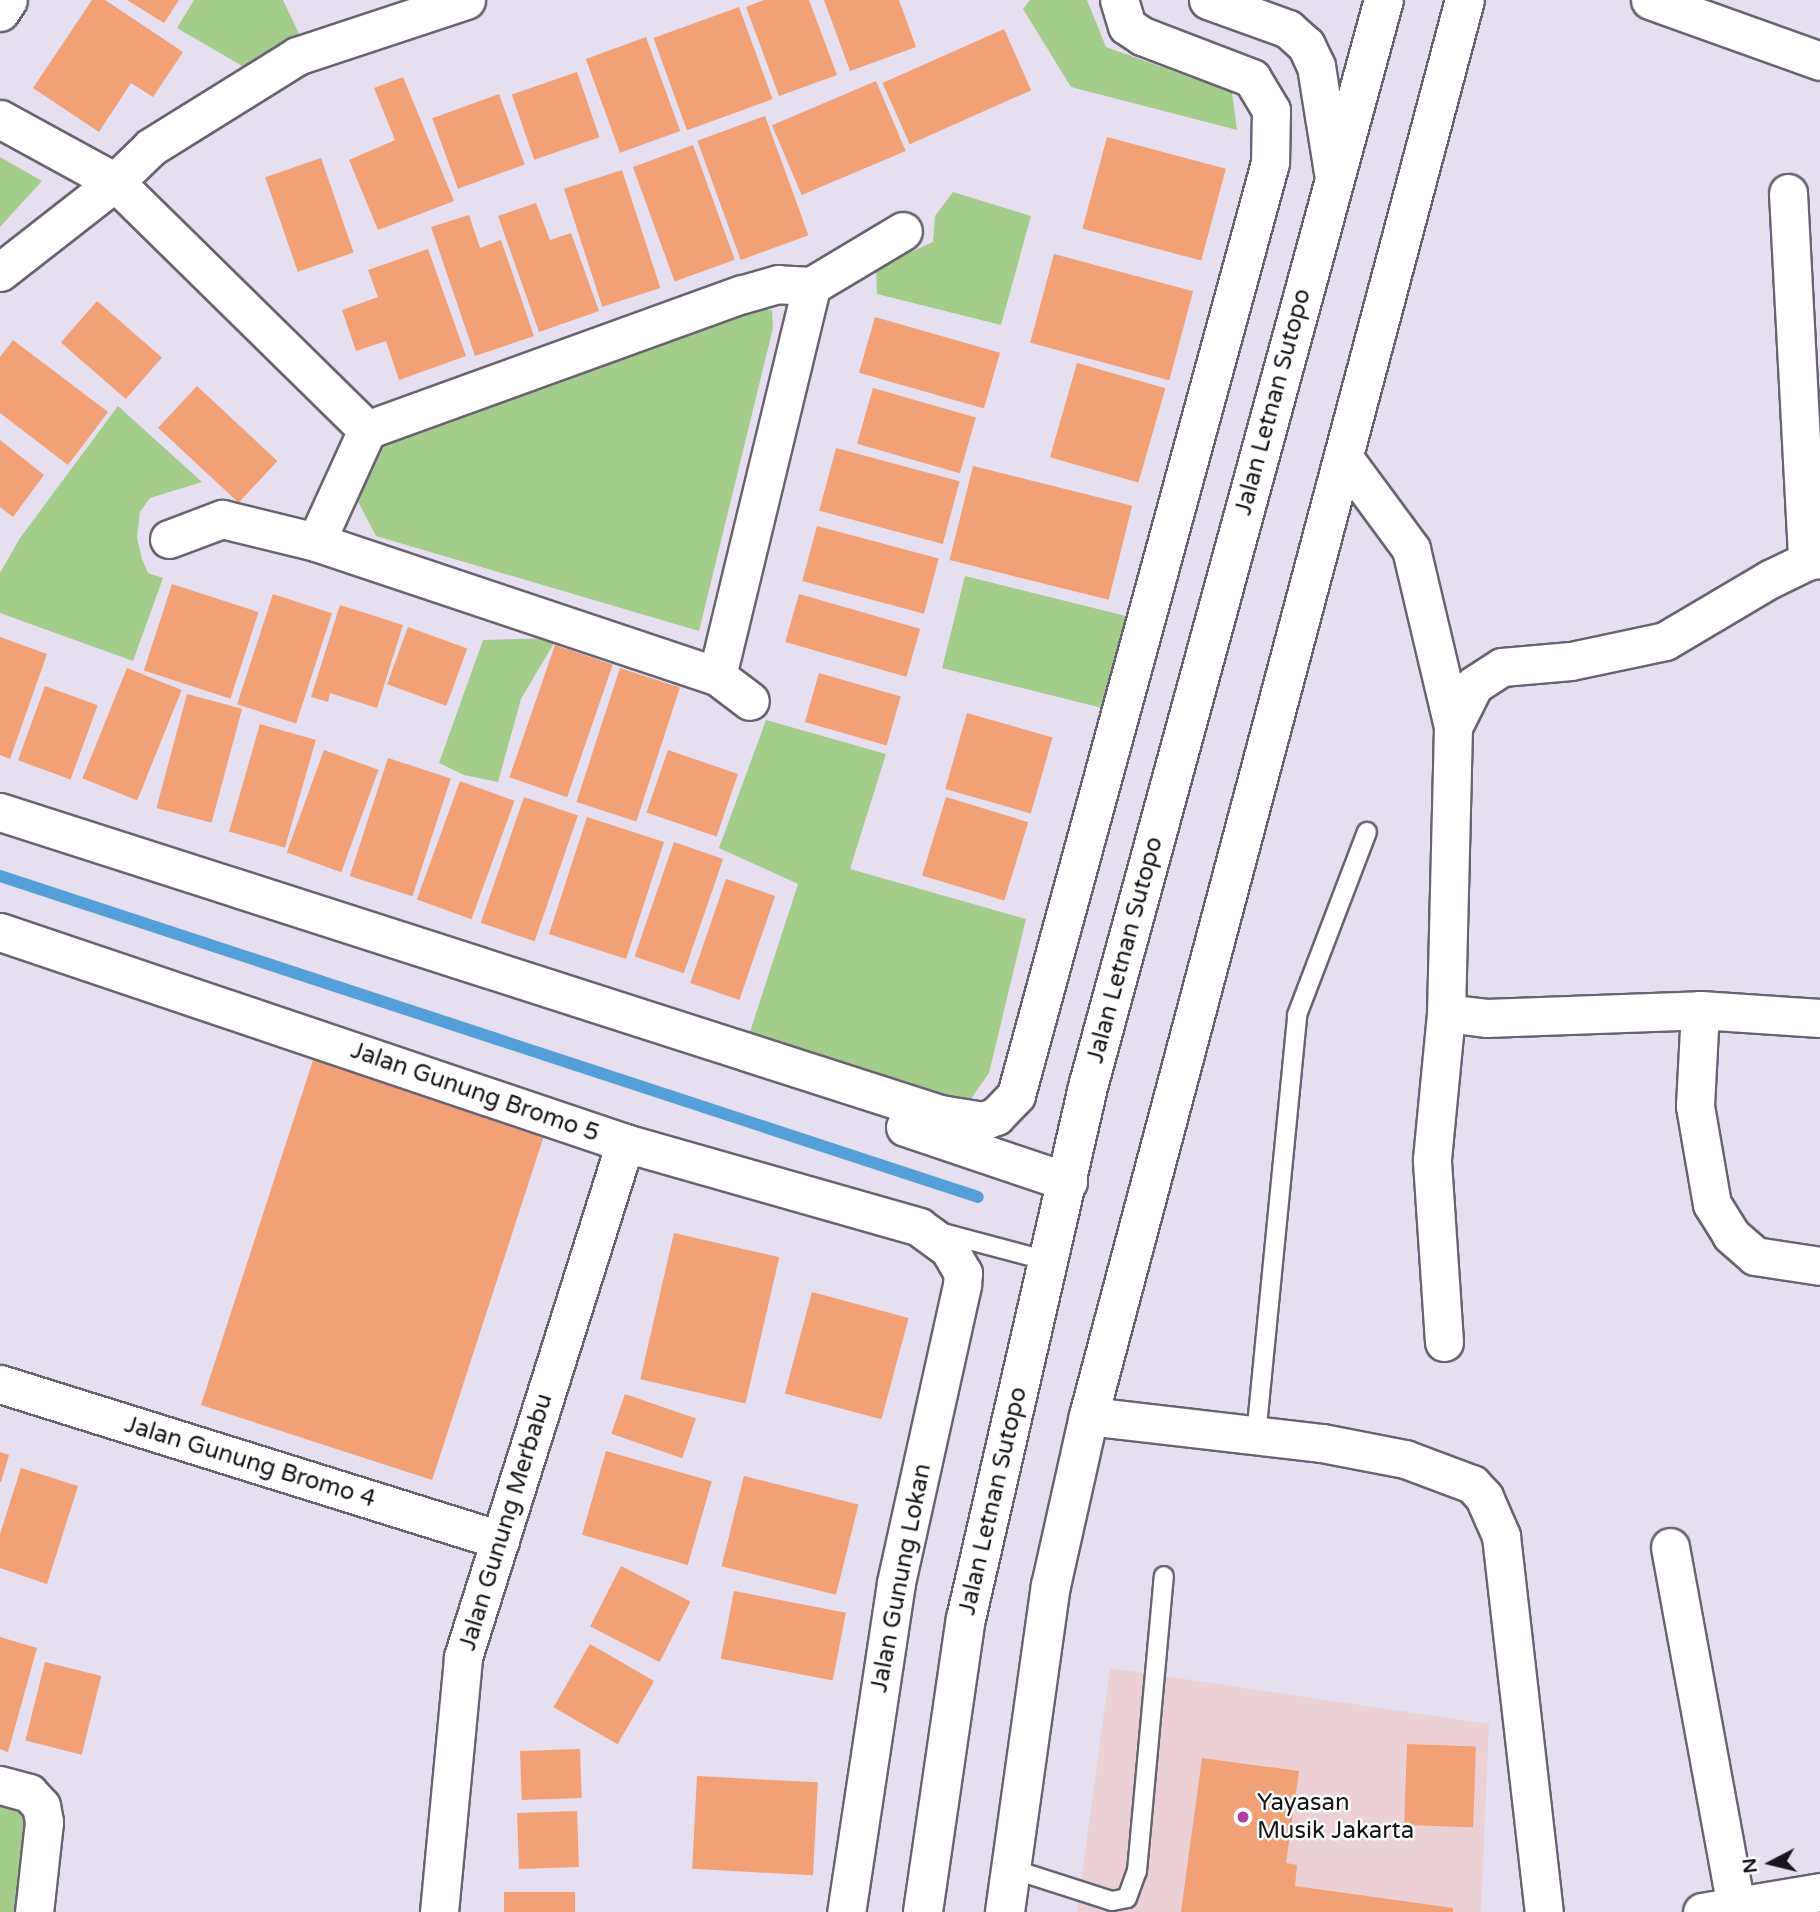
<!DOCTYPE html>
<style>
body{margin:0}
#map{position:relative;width:1820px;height:1912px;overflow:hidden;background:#e5dfef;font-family:"Varela Round",sans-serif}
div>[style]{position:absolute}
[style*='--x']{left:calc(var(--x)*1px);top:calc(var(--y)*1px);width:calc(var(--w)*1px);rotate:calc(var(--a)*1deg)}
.education>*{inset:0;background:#ebd1d5}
.green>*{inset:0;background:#a4cd8b;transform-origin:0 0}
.stream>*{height:12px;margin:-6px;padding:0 6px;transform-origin:6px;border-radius:6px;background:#559fd9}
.building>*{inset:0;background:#f2a076;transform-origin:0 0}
.roads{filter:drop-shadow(2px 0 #696371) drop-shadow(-2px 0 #696371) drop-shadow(0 2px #696371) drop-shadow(0 -2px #696371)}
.lane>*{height:18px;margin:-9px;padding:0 9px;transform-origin:9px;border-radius:9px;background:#fff}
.street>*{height:37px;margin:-18.5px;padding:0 18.5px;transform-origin:18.5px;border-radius:18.5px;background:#fff}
.primary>*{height:38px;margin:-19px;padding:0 19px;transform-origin:19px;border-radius:19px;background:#fff}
.dots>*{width:19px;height:19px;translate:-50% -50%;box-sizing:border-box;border:4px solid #fff;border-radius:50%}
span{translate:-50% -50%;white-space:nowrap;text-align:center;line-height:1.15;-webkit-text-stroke:5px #fff;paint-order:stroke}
.street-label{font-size:24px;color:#17151a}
.poi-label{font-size:24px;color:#17151a}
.left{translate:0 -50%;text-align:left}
.north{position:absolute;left:1736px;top:1828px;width:70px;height:70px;-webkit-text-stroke:5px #fff;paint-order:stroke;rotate:263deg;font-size:19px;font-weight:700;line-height:28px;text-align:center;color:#17151a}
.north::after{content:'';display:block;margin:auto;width:24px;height:32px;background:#17151a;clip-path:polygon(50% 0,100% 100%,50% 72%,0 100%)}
</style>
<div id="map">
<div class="education">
<i style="clip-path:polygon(1110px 1668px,1489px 1724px,1481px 1912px,1077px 1912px)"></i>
</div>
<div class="green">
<i style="clip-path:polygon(194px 0,283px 0,303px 42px,249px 70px,177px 28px)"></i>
<i style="clip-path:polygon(1030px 0,1087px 0,1106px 47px,1232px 92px,1237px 130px,1071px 87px,1023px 9px)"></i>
<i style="clip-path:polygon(0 157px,42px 181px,0 227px)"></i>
<i style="clip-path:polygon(953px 192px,1031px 216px,1001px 325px,877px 294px,876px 268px,933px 242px,935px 216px)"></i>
<i style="clip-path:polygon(749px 309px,772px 310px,773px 328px,699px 631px,376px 536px,352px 490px,381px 439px)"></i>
<i style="clip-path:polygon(118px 406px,202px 482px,150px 498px,140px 512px,137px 538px,142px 559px,148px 573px,163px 578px,133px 661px,0 613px,0 573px,20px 538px)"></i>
<i style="left:965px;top:576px;width:174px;height:95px;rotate:14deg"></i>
<i style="clip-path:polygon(557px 638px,521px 699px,498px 782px,464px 775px,439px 763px,483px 640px)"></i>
<i style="clip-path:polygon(766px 720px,886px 754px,850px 869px,1026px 919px,989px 1073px,966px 1106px,748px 1038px,798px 884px,719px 848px)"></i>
<i style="clip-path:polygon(0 1791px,41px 1806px,31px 1912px,0 1912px)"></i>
</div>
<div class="stream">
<i style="--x:0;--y:876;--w:1029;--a:18.17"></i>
</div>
<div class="building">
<i style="clip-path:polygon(92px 0,105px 0,183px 52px,153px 97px,131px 83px,99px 132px,33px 88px)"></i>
<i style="clip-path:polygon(127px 0,179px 0,164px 23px)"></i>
<i style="clip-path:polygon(764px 0,809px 0,837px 75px,779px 96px,746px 7px)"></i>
<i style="clip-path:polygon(824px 0,899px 0,916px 47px,850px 71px)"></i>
<i style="left:739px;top:7px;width:98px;height:91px;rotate:70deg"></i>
<i style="left:1004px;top:29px;width:67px;height:133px;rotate:66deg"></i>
<i style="left:646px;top:37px;width:100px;height:64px;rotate:70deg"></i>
<i style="left:577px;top:72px;width:69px;height:69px;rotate:71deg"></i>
<i style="clip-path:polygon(403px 77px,454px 201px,378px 230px,349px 160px,395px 140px,374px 88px)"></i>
<i style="left:876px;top:81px;width:76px;height:113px;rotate:67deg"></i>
<i style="left:499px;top:94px;width:75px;height:71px;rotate:70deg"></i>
<i style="left:765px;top:116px;width:127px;height:72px;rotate:70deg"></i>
<i style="left:1107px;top:137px;width:123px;height:95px;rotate:15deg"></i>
<i style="left:693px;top:145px;width:122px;height:64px;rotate:70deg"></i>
<i style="left:321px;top:158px;width:100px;height:59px;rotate:71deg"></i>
<i style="left:622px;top:170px;width:124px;height:61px;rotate:72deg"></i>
<i style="clip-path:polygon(536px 203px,550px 240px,571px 233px,599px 311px,539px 332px,498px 216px)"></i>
<i style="clip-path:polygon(469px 215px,480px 248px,501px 240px,534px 336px,475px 356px,431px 227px)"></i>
<i style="clip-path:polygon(428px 249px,466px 356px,399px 380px,386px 341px,356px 351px,342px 310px,378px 297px,368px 270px)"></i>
<i style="left:1054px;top:254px;width:144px;height:92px;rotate:15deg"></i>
<i style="left:97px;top:301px;width:86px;height:55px;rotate:41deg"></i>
<i style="left:875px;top:317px;width:130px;height:58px;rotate:16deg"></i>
<i style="clip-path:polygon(13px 340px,108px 412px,68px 465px,0 413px,0 357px)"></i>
<i style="left:1077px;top:363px;width:92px;height:98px;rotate:16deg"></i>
<i style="left:197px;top:386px;width:110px;height:57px;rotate:43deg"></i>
<i style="left:873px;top:388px;width:107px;height:58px;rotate:16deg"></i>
<i style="clip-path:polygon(0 440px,44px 475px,13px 517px,0 507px)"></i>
<i style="left:836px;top:448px;width:128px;height:65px;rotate:15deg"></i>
<i style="left:973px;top:466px;width:164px;height:97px;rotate:14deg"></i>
<i style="left:817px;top:526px;width:126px;height:57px;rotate:15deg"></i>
<i style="left:172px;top:584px;width:91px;height:91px;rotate:18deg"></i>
<i style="left:273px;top:594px;width:62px;height:116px;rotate:18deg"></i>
<i style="left:799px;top:594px;width:126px;height:50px;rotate:16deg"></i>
<i style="clip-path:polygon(340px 605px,403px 625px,377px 708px,330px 693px,328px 702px,311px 697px)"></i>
<i style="left:408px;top:627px;width:63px;height:61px;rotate:20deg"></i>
<i style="clip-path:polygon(0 637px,47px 654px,10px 759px,0 755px)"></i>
<i style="left:555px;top:645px;width:61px;height:140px;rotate:19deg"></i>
<i style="left:127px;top:668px;width:59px;height:119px;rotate:22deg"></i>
<i style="left:620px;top:668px;width:63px;height:141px;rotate:18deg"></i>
<i style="left:819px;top:673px;width:85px;height:51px;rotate:16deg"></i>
<i style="left:45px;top:686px;width:56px;height:79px;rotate:20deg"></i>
<i style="left:187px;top:694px;width:57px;height:118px;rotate:15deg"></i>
<i style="left:967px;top:713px;width:89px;height:79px;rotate:16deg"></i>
<i style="left:260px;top:724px;width:58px;height:112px;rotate:16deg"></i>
<i style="left:324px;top:750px;width:58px;height:109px;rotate:20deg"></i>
<i style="left:668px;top:750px;width:74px;height:66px;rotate:19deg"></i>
<i style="left:388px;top:758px;width:66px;height:124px;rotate:18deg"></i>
<i style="left:460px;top:781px;width:58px;height:126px;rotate:20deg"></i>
<i style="left:524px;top:797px;width:57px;height:133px;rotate:19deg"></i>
<i style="left:946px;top:797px;width:86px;height:82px;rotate:17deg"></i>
<i style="left:587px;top:817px;width:81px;height:123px;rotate:18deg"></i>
<i style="left:674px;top:842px;width:52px;height:121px;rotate:19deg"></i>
<i style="left:726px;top:879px;width:52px;height:110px;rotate:19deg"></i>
<i style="left:315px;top:1054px;width:243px;height:369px;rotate:18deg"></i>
<i style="left:674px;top:1233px;width:108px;height:150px;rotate:13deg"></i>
<i style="left:812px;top:1292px;width:100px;height:105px;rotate:15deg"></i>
<i style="left:625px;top:1394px;width:75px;height:42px;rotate:19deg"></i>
<i style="left:606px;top:1451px;width:110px;height:87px;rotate:16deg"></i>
<i style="clip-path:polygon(0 1452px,9px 1455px,1px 1482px,0 1482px)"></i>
<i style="clip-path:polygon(21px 1468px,78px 1486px,47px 1584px,0 1568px,0 1534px)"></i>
<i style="left:744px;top:1476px;width:118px;height:93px;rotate:14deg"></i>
<i style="left:621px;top:1566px;width:78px;height:68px;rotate:27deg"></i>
<i style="left:734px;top:1591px;width:114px;height:69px;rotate:11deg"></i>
<i style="clip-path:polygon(0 1637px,37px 1648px,8px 1752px,0 1749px)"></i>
<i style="left:590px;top:1644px;width:74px;height:73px;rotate:30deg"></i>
<i style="left:45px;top:1662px;width:58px;height:81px;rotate:14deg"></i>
<i style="left:1407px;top:1744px;width:69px;height:81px;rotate:2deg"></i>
<i style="left:580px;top:1749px;width:49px;height:60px;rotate:88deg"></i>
<i style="clip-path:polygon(1202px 1758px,1299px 1771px,1286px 1863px,1297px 1865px,1295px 1886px,1453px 1908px,1453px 1912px,1181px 1912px)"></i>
<i style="left:697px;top:1776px;width:121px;height:93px;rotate:3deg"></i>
<i style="left:577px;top:1811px;width:56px;height:60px;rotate:88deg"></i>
<i style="left:575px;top:1892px;width:20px;height:71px;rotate:90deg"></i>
</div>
<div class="roads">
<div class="lane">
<i style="--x:943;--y:1233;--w:109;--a:14.9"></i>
<i style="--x:1256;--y:1436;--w:423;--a:-84.4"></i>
<i style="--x:1297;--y:1015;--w:196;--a:-69.1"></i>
<i style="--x:1009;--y:1868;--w:108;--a:17.8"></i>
<i style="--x:1112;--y:1901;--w:15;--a:-11"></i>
<i style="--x:1127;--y:1898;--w:29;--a:-70"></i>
<i style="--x:1137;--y:1871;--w:296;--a:-84.8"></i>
</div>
<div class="street">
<i style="--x:1208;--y:0;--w:85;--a:19.9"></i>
<i style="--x:1288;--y:29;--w:24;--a:42"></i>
<i style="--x:1306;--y:45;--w:23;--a:65"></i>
<i style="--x:1316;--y:66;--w:114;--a:80.9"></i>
<i style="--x:1650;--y:0;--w:181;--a:19.7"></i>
<i style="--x:0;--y:12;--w:14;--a:-56"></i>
<i style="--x:0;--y:119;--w:131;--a:28.7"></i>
<i style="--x:115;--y:182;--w:354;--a:44.5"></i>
<i style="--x:367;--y:430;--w:123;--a:114.5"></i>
<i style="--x:1788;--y:193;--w:368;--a:87"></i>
<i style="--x:0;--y:272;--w:146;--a:-38"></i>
<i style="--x:115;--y:182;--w:50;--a:-44.2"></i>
<i style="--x:151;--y:147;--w:172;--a:-31.9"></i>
<i style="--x:297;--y:56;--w:178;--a:-18.3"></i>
<i style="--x:811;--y:286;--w:107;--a:-30.9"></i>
<i style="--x:1344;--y:458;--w:113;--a:53.6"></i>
<i style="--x:1411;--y:549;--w:183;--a:76.7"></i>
<i style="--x:1453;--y:727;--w:286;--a:91.4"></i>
<i style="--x:1446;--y:1013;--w:40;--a:7.1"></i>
<i style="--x:1486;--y:1018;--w:214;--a:-2.1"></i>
<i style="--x:1700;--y:1010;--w:120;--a:3.8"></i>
<i style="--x:169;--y:539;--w:57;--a:-20.7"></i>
<i style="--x:222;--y:519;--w:97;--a:13.7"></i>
<i style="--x:316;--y:542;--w:423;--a:18.5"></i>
<i style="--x:717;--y:676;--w:401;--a:-76.4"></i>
<i style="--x:811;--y:286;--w:33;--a:-177"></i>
<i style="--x:778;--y:284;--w:37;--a:164"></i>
<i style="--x:742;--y:294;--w:399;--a:160.1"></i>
<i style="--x:717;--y:676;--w:41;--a:37.1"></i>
<i style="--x:1453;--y:727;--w:47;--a:-63.4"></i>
<i style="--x:1474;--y:685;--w:33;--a:-33"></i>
<i style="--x:1502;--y:667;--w:69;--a:-5"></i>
<i style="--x:1571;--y:661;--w:96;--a:-12"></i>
<i style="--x:1665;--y:641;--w:122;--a:-30.6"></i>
<i style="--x:1770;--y:579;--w:41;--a:-25.9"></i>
<i style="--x:1807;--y:561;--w:13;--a:-9"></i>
<i style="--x:0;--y:812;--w:987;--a:17.81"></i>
<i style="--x:940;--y:1114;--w:44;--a:9.2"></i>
<i style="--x:983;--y:1121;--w:14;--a:-21"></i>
<i style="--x:996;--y:1116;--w:29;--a:-46"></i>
<i style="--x:1016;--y:1095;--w:966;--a:-74.76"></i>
<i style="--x:1270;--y:163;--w:53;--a:-88.9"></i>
<i style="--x:1271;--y:110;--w:37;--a:-121"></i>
<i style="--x:1252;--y:78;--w:118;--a:-159.1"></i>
<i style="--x:1142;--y:36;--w:18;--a:-146"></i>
<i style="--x:1127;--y:26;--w:27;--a:-107"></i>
<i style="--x:0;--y:932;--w:660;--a:18.65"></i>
<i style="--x:625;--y:1143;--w:306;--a:15.9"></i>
<i style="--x:919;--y:1227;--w:37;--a:36"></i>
<i style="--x:949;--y:1249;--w:28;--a:60"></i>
<i style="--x:963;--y:1273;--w:12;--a:95"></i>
<i style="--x:962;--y:1285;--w:305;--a:102.5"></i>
<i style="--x:896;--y:1583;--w:333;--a:98.6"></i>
<i style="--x:1700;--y:1010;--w:96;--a:93"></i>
<i style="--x:1695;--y:1106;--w:99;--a:80.2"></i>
<i style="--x:1712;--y:1204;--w:36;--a:58"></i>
<i style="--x:1731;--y:1235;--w:32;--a:41"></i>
<i style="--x:1755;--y:1256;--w:66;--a:8.7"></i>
<i style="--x:905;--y:1127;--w:172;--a:18.6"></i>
<i style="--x:1444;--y:1342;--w:183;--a:-93.8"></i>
<i style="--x:1432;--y:1159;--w:147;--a:-84.5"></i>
<i style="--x:0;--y:1384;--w:524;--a:17.33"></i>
<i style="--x:1089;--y:1416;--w:235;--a:6.6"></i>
<i style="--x:1322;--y:1443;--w:85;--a:10.9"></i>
<i style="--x:1405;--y:1459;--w:72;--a:20.5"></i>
<i style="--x:1472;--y:1484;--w:18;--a:47"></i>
<i style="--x:1484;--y:1497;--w:43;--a:66.4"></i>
<i style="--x:1501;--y:1536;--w:378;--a:83.5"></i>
<i style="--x:1670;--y:1547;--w:365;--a:79.6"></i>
<i style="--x:0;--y:1785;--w:30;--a:15"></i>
<i style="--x:29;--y:1793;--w:18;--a:47"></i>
<i style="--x:41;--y:1806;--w:16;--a:79"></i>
<i style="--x:44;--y:1822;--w:91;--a:96.3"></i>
<i style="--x:439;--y:1912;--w:256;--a:-84.6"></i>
<i style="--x:463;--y:1657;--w:539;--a:-72.51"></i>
<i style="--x:1702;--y:1912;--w:120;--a:-9.6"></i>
</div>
<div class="primary">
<i style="--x:923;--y:1912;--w:296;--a:-81.7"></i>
<i style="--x:966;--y:1619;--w:546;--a:-77.08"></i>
<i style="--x:1088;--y:1087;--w:1127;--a:-74.77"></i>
<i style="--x:1005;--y:1912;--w:329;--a:-82"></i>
<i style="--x:1051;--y:1586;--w:174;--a:-77.4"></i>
<i style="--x:1089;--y:1416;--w:1465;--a:-75.13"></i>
</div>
</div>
<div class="dots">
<i style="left:1243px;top:1817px;background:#ac3f9e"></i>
</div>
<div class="street-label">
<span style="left:1273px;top:402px;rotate:-75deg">Jalan Letnan Sutopo</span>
<span style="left:1125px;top:950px;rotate:-75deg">Jalan Letnan Sutopo</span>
<span style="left:475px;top:1092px;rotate:19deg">Jalan Gunung Bromo 5</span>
<span style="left:250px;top:1462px;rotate:17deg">Jalan Gunung Bromo 4</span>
<span style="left:993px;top:1501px;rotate:-77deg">Jalan Letnan Sutopo</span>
<span style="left:506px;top:1522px;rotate:-73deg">Jalan Gunung Merbabu</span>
<span style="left:901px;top:1578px;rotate:-79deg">Jalan Gunung Lokan</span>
</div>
<div class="poi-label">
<span class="left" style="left:1257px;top:1817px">Yayasan<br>Musik Jakarta</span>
</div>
<div class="north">N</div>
</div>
